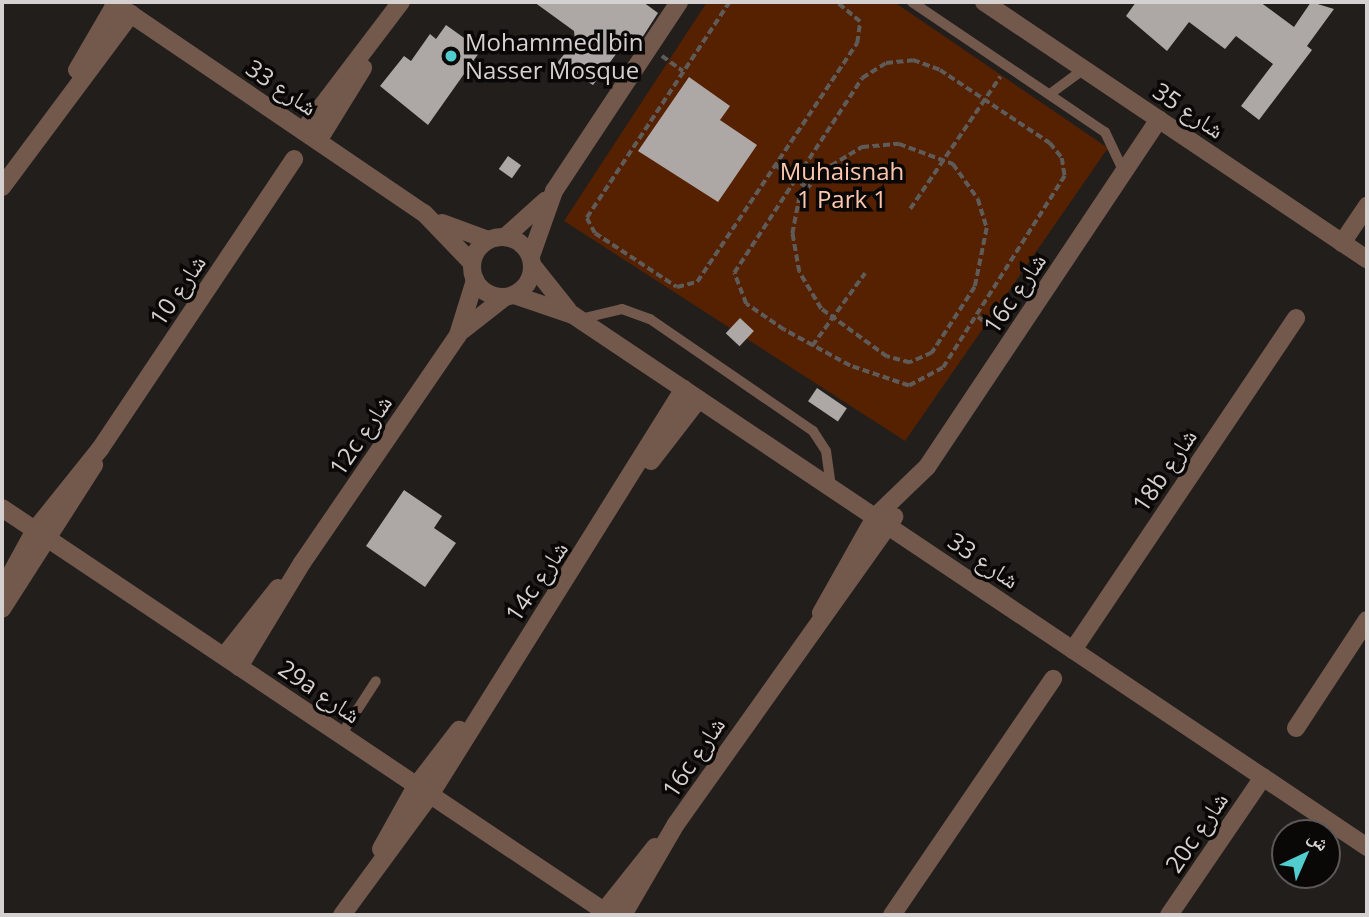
<!DOCTYPE html>
<meta charset="utf-8">
<style>
body{margin:0}
#map{position:relative;width:1369px;height:917px;overflow:hidden;background:#211e1c;font-family:"Open Sans","Noto Naskh Arabic",sans-serif}
div>[style]{position:absolute}
[style*='--x']{left:calc(var(--x)*1px);top:calc(var(--y)*1px);width:calc(var(--w)*1px);rotate:calc(var(--a)*1deg)}
.green>*{inset:0;background:#552100}
.building>*{inset:0;background:#ada8a6;transform-origin:0 0}
.path>*{height:3.5px;margin-top:-1.75px;transform-origin:0;background:repeating-linear-gradient(90deg,#5e5b59 0 7px,transparent 0 10.5px)}
.lane>*{height:10px;margin:-5px;padding:0 5px;transform-origin:5px;border-radius:5px;background:#73584c}
.street>*{height:18px;margin:-9px;padding:0 9px;transform-origin:9px;border-radius:9px;background:#73584c}
.street>.ring{margin:-9px;padding:0;box-sizing:content-box;background:none;border:18px solid #73584c;border-radius:50%}
.dots>*{width:19px;height:19px;translate:-50% -50%;box-sizing:border-box;border:4px solid #0a0807;border-radius:50%}
span{translate:-50% -50%;white-space:nowrap;text-align:center;line-height:1.15;-webkit-text-stroke:7px #0a0807;paint-order:stroke}
.poi-label{font-size:24px;color:#d4d1d0}
.left{translate:0 -50%;text-align:left}
.street-label{font-size:24px;color:#d4d1d0}
.park-label{font-size:24px;color:#fec7ad}
.frame{position:absolute;inset:0;border:4px solid #d4d1d0;pointer-events:none}
.north{position:absolute;left:1271px;top:819px;width:70px;height:70px;box-sizing:border-box;background:#0a0807;border:2px solid #5b5857;border-radius:50%;rotate:44deg;font-size:19px;font-weight:700;line-height:28px;text-align:center;color:#d4d1d0}
.north::after{content:'';display:block;margin:auto;width:24px;height:32px;background:#52cdcf;clip-path:polygon(50% 0,100% 100%,50% 72%,0 100%)}
</style>
<div id="map">
<div class="green">
<i style="clip-path:polygon(707px 2px,894px 2px,1108px 148px,905px 441px,564px 221px)"></i>
</div>
<div class="building">
<i style="clip-path:polygon(534px 2px,643px 2px,658px 13px,640px 41px,631px 34px,593px 85px,557px 63px,575px 41px,574px 31px)"></i>
<i style="clip-path:polygon(1136px 2px,1260px 2px,1294px 27px,1311px 2px,1334px 9px,1307px 46px,1312px 50px,1259px 120px,1241px 106px,1273px 64px,1236px 36px,1225px 49px,1189px 22px,1167px 51px,1126px 16px)"></i>
<i style="clip-path:polygon(446px 25px,481px 50px,428px 125px,380px 86px,404px 56px,411px 61px,430px 34px,436px 39px)"></i>
<i style="clip-path:polygon(689px 77px,730px 106px,720px 120px,757px 145px,718px 202px,638px 151px)"></i>
<i style="left:508px;top:156px;width:16px;height:16px;rotate:35deg"></i>
<i style="left:740px;top:318px;width:19px;height:21px;rotate:43deg"></i>
<i style="left:817px;top:388px;width:36px;height:16px;rotate:34deg"></i>
<i style="clip-path:polygon(404px 490px,442px 516px,434px 528px,456px 543px,425px 587px,366px 546px)"></i>
</div>
<div class="path">
<i style="--x:730;--y:2;--w:259;--a:123.5"></i>
<i style="--x:587;--y:218;--w:17;--a:62"></i>
<i style="--x:595;--y:233;--w:98;--a:33.4"></i>
<i style="--x:677;--y:287;--w:21;--a:-14"></i>
<i style="--x:697;--y:282;--w:288;--a:-56.2"></i>
<i style="--x:857;--y:43;--w:21;--a:-82"></i>
<i style="--x:860;--y:22;--w:31;--a:-140"></i>
<i style="--x:662;--y:56;--w:26;--a:36"></i>
<i style="--x:913;--y:60;--w:29;--a:20"></i>
<i style="--x:940;--y:70;--w:132;--a:33.6"></i>
<i style="--x:1050;--y:143;--w:19;--a:51"></i>
<i style="--x:1062;--y:158;--w:18;--a:81"></i>
<i style="--x:1065;--y:176;--w:227;--a:122.4"></i>
<i style="--x:943;--y:368;--w:38;--a:152"></i>
<i style="--x:909;--y:386;--w:62;--a:-161.3"></i>
<i style="--x:850;--y:366;--w:75;--a:-151.4"></i>
<i style="--x:784;--y:330;--w:46;--a:-145.6"></i>
<i style="--x:746;--y:304;--w:33;--a:-111"></i>
<i style="--x:734;--y:273;--w:233;--a:-56.7"></i>
<i style="--x:862;--y:78;--w:28;--a:-32"></i>
<i style="--x:886;--y:63;--w:27;--a:-6"></i>
<i style="--x:899;--y:144;--w:58;--a:20.3"></i>
<i style="--x:953;--y:164;--w:43;--a:54.5"></i>
<i style="--x:978;--y:199;--w:30;--a:73"></i>
<i style="--x:987;--y:228;--w:60;--a:101.5"></i>
<i style="--x:975;--y:287;--w:79;--a:123.1"></i>
<i style="--x:932;--y:353;--w:24;--a:156"></i>
<i style="--x:910;--y:363;--w:24;--a:-165"></i>
<i style="--x:887;--y:357;--w:82;--a:-144"></i>
<i style="--x:821;--y:309;--w:43;--a:-120.7"></i>
<i style="--x:799;--y:272;--w:39;--a:-100"></i>
<i style="--x:792;--y:234;--w:37;--a:-79"></i>
<i style="--x:799;--y:198;--w:35;--a:-50"></i>
<i style="--x:822;--y:171;--w:47;--a:-31"></i>
<i style="--x:862;--y:147;--w:37;--a:-5"></i>
<i style="--x:775;--y:165;--w:38;--a:35"></i>
<i style="--x:910;--y:209;--w:160;--a:-55.7"></i>
<i style="--x:978;--y:317;--w:22;--a:36"></i>
<i style="--x:812;--y:346;--w:90;--a:-54"></i>
</div>
<div class="lane">
<i style="--x:912;--y:2;--w:233;--a:34"></i>
<i style="--x:1105;--y:132;--w:44;--a:64.6"></i>
<i style="--x:1050;--y:94;--w:42;--a:-36.3"></i>
<i style="--x:580;--y:319;--w:43;--a:-13.4"></i>
<i style="--x:622;--y:309;--w:30;--a:20"></i>
<i style="--x:650;--y:319;--w:198;--a:34.5"></i>
<i style="--x:813;--y:431;--w:24;--a:57"></i>
<i style="--x:826;--y:451;--w:37;--a:82"></i>
<i style="--x:341;--y:735;--w:64;--a:-57.1"></i>
</div>
<div class="street">
<i style="--x:113;--y:2;--w:376;--a:34.2"></i>
<i style="--x:424;--y:213;--w:69;--a:46.2"></i>
<i style="--x:984;--y:2;--w:461;--a:33.9"></i>
<i style="--x:77;--y:70;--w:78;--a:-59.8"></i>
<i style="--x:303;--y:131;--w:162;--a:-52.8"></i>
<i style="--x:318;--y:141;--w:86;--a:-58.3"></i>
<i style="--x:2;--y:187;--w:216;--a:-53.3"></i>
<i style="--x:442;--y:223;--w:49;--a:20.3"></i>
<i class="ring" style="left:472px;top:237px;width:42px;height:42px"></i>
<i style="--x:505;--y:237;--w:54;--a:-42"></i>
<i style="--x:1342;--y:243;--w:45;--a:-56"></i>
<i style="--x:531;--y:256;--w:69;--a:-70.5"></i>
<i style="--x:554;--y:191;--w:227;--a:-56.5"></i>
<i style="--x:533;--y:266;--w:56;--a:51.5"></i>
<i style="--x:514;--y:295;--w:62;--a:18.7"></i>
<i style="--x:573;--y:315;--w:956;--a:33.82"></i>
<i style="--x:463;--y:330;--w:53;--a:-38.2"></i>
<i style="--x:651;--y:461;--w:78;--a:-52.3"></i>
<i style="--x:2;--y:508;--w:732;--a:33.8"></i>
<i style="--x:2;--y:590;--w:68;--a:-61.2"></i>
<i style="--x:35;--y:530;--w:104;--a:-51.3"></i>
<i style="--x:100;--y:449;--w:349;--a:-56.2"></i>
<i style="--x:2;--y:609;--w:171;--a:-57.4"></i>
<i style="--x:821;--y:613;--w:110;--a:-60.6"></i>
<i style="--x:875;--y:517;--w:72;--a:-43.9"></i>
<i style="--x:927;--y:467;--w:418;--a:-56.3"></i>
<i style="--x:1073;--y:650;--w:400;--a:-56.1"></i>
<i style="--x:224;--y:656;--w:87;--a:-51.5"></i>
<i style="--x:239;--y:667;--w:122;--a:-58.8"></i>
<i style="--x:302;--y:563;--w:276;--a:-55.6"></i>
<i style="--x:458;--y:335;--w:58;--a:-72.8"></i>
<i style="--x:1296;--y:728;--w:129;--a:-56.7"></i>
<i style="--x:381;--y:849;--w:72;--a:-60.9"></i>
<i style="--x:416;--y:786;--w:71;--a:-52.5"></i>
<i style="--x:604;--y:911;--w:82;--a:-51.4"></i>
<i style="--x:342;--y:915;--w:149;--a:-53.7"></i>
<i style="--x:430;--y:795;--w:479;--a:-58"></i>
<i style="--x:623;--y:915;--w:105;--a:-59.8"></i>
<i style="--x:676;--y:824;--w:377;--a:-54.6"></i>
<i style="--x:892;--y:915;--w:286;--a:-55.7"></i>
<i style="--x:1169;--y:915;--w:167;--a:-55.7"></i>
</div>
<div class="dots">
<i style="left:451px;top:56px;background:#52cdcf"></i>
</div>
<div class="poi-label">
<span class="left" style="left:465px;top:56px">Mohammed bin<br>Nasser Mosque</span>
</div>
<div class="street-label">
<span style="left:282px;top:87px;rotate:34deg">شارع 33</span>
<span style="left:1189px;top:110px;rotate:34deg">شارع 35</span>
<span style="left:177px;top:290px;rotate:-56deg">شارع 10</span>
<span style="left:1014px;top:293px;rotate:-56deg">16c شارع</span>
<span style="left:360px;top:435px;rotate:-56deg">12c شارع</span>
<span style="left:1164px;top:470px;rotate:-56deg">18b شارع</span>
<span style="left:984px;top:560px;rotate:34deg">شارع 33</span>
<span style="left:536px;top:581px;rotate:-56deg">14c شارع</span>
<span style="left:320px;top:691px;rotate:34deg">29a شارع</span>
<span style="left:693px;top:757px;rotate:-56deg">16c شارع</span>
<span style="left:1196px;top:832px;rotate:-56deg">20c شارع</span>
</div>
<div class="park-label">
<span style="left:842px;top:185px">Muhaisnah<br>1 Park 1</span>
</div>
<div class="frame"></div>
<div class="north">ش</div>
</div>
